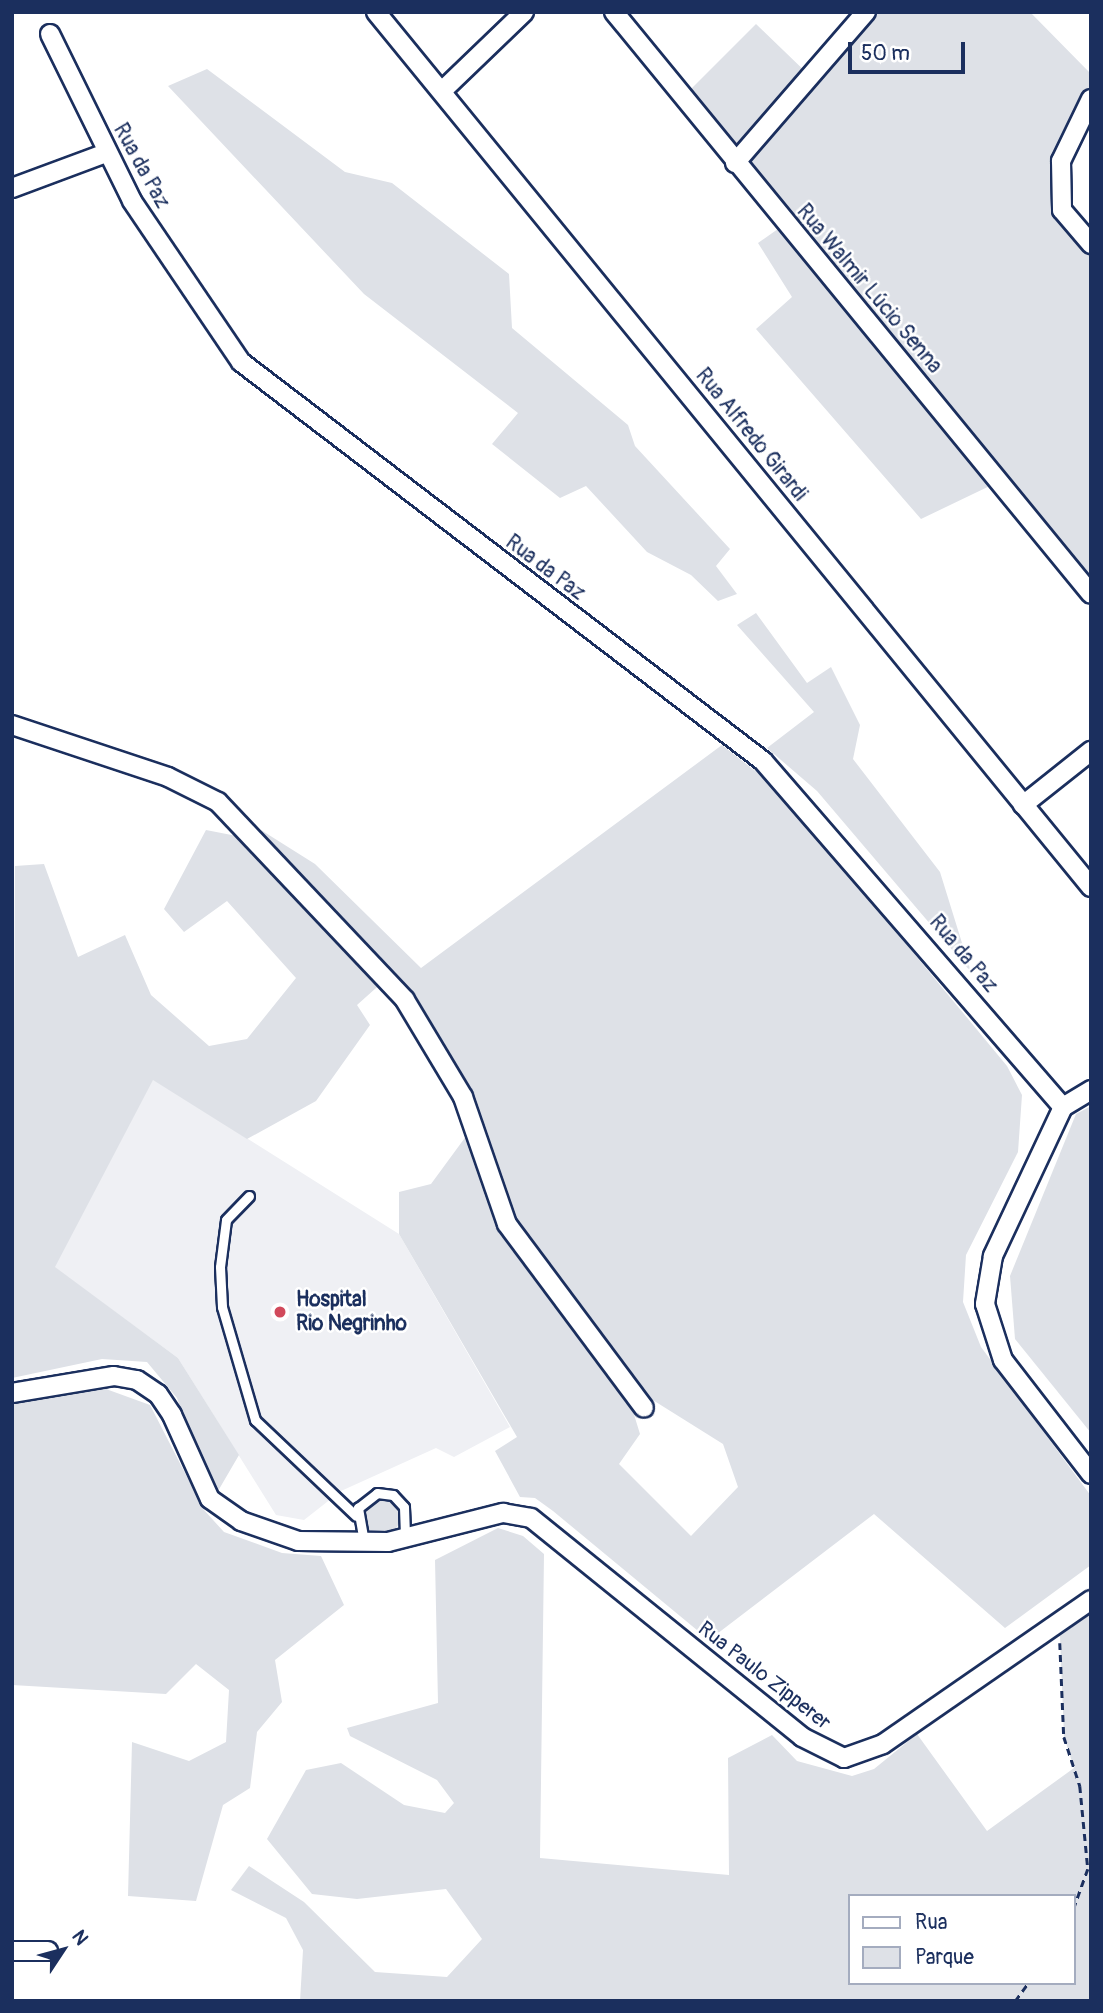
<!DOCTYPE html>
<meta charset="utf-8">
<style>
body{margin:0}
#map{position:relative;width:1103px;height:2013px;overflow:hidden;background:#fff;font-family:Pangolin,sans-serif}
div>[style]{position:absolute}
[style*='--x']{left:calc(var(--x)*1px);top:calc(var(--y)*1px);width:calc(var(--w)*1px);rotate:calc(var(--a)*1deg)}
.built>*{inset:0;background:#eff0f4}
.green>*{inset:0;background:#dee1e7}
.round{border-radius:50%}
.path>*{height:2.5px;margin-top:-1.25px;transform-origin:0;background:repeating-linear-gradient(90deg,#1b2f5e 0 7px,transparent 0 12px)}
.roads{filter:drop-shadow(2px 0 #1b2f5e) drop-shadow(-2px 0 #1b2f5e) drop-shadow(0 2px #1b2f5e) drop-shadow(0 -2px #1b2f5e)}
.service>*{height:9px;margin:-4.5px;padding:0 4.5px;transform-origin:4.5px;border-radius:4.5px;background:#fff}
.minor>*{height:18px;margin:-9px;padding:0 9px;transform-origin:9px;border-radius:9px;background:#fff}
.dots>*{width:19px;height:19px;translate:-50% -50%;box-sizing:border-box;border:4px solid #fff;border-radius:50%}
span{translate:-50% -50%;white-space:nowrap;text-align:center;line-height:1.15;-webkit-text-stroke:5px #fff;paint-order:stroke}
.street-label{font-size:21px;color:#1b2f5e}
.poi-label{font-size:21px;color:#1b2f5e;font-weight:700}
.left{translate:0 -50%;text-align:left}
.frame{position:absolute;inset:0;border:14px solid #1b2f5e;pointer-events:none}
.legend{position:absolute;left:848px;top:1894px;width:228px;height:91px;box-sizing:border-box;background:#fff;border:2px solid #a4acbf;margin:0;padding:9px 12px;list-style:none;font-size:21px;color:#1b2f5e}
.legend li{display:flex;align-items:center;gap:14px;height:35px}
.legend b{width:35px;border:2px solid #a4acbf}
.north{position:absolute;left:28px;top:1915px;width:70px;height:70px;-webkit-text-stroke:5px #fff;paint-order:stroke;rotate:54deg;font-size:19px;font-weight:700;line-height:28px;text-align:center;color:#1b2f5e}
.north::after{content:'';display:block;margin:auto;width:24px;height:32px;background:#1b2f5e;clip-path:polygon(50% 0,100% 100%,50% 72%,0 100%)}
.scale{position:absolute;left:848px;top:42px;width:117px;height:32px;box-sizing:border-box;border:4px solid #1b2f5e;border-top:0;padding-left:9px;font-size:21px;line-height:24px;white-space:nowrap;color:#1b2f5e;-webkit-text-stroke:5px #fff;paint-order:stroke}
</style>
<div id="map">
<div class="built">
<i style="clip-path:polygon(153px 1079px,399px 1234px,510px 1427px,454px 1457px,436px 1448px,341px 1491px,304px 1520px,276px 1515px,178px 1358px,54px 1267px)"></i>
</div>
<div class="green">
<i style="clip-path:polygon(866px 12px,1030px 12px,1091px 74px,1091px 99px,1061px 161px,1062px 210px,1091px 244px,1091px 594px,998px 482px,921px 519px,756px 329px,792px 297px,758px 243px,785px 224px,687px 93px,756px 24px,812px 78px)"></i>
<i style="clip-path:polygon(207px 69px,345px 172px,392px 183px,509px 274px,512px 328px,628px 425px,635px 446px,730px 549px,716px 566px,737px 594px,718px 601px,691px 575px,647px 552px,586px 486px,560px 498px,492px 444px,518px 413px,364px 294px,168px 86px)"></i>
<i style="clip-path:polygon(756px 613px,807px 683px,831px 667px,860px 725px,853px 759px,940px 872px,971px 972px,817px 791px,767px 748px,814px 712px,737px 625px)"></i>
<i style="clip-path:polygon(evenodd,722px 745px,777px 788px,1007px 1066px,1022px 1095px,1018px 1152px,966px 1255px,963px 1302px,981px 1347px,1091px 1496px,1091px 1565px,1005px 1628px,874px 1514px,709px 1640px,553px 1511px,535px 1498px,520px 1497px,495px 1451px,517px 1437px,399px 1234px,399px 1192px,431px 1184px,475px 1124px,385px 980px,357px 1005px,370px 1025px,316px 1101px,247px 1139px,153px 1080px,55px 1267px,178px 1358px,239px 1455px,218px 1491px,202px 1470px,177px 1398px,147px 1362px,102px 1359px,12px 1378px,15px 866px,44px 864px,78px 957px,125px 935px,151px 995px,209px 1046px,247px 1039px,296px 978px,227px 901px,184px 932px,164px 909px,206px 830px,252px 839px,261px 830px,315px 864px,421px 968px,722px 745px,624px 1382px,723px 1444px,738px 1487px,691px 1536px,619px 1464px,640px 1434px,624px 1382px)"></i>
<i style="clip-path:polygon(1091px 1106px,1091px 1433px,1015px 1339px,1010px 1276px,1076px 1114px)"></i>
<i style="clip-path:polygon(106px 1389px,150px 1405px,204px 1510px,224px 1532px,282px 1553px,321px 1556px,344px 1605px,275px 1660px,282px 1702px,257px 1732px,250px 1788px,223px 1805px,196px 1901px,128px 1896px,132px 1742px,189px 1761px,226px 1742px,229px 1690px,196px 1664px,166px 1694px,12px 1685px,12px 1403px)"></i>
<i class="round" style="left:364px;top:1499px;width:36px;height:36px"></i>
<i style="clip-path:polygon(evenodd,498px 1528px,523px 1536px,544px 1554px,540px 1858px,729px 1875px,728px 1758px,772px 1735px,797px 1761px,852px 1776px,874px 1769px,917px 1734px,987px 1831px,1074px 1768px,1064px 1737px,1060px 1636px,1091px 1613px,1091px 2001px,300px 2001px,303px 1950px,286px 1918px,231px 1890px,249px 1866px,304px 1902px,375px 1972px,447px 1977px,482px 1939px,446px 1889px,357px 1899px,312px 1894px,267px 1839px,306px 1770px,341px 1763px,404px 1805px,445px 1813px,454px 1803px,437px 1780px,350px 1736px,347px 1728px,438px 1703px,435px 1560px,498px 1528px,849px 1896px,1073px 1896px,1073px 1983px,849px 1983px,849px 1896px)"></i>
</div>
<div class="path">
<i style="--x:1060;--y:1643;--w:94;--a:87.6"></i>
<i style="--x:1064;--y:1737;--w:52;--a:71.9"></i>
<i style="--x:1080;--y:1786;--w:83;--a:84.5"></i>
<i style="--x:1088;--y:1869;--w:45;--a:109.7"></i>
<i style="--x:1015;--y:2001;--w:22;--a:-54"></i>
</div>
<div class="roads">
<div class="service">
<i style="--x:249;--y:1196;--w:33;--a:134"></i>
<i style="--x:226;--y:1220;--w:47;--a:97.3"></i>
<i style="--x:220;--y:1267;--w:40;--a:87.1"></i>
<i style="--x:222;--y:1307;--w:118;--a:73.7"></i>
<i style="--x:255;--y:1420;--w:139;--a:43.5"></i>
<i style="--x:364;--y:1542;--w:35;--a:-100"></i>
<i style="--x:358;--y:1508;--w:24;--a:-38"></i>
<i style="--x:377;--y:1493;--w:16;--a:7"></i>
<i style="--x:393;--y:1495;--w:16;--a:47"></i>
<i style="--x:404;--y:1507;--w:30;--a:88"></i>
</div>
<div class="minor">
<i style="--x:376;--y:12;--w:1130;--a:50.75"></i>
<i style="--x:614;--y:12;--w:752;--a:50.66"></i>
<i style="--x:50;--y:34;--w:186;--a:63.8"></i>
<i style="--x:132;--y:201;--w:194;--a:55.9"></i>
<i style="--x:241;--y:362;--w:657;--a:37.39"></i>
<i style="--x:763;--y:761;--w:458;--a:49.1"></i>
<i style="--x:442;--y:91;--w:114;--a:-43.9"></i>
<i style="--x:1091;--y:99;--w:69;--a:115.8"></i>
<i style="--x:1061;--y:161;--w:49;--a:88.8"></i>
<i style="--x:1062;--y:210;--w:45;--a:49.5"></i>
<i style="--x:735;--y:163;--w:200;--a:-49.1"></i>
<i style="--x:12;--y:188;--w:100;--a:-20.4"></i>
<i style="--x:12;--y:725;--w:164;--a:18.4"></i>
<i style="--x:168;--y:777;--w:56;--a:26.6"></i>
<i style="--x:218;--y:802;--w:272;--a:46.6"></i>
<i style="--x:405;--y:1000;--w:113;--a:59.1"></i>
<i style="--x:463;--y:1097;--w:134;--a:70.9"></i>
<i style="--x:507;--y:1224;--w:229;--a:53.3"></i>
<i style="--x:1023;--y:805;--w:87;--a:-38.5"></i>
<i style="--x:1063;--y:1107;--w:165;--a:115.2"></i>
<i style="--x:993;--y:1256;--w:49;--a:99.5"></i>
<i style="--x:985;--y:1304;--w:59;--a:72.2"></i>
<i style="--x:1003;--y:1360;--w:144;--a:52.3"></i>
<i style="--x:1063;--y:1107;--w:33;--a:-31"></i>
<i style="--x:12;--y:1393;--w:103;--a:-9.5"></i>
<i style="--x:114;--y:1376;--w:23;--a:10"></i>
<i style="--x:137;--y:1380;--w:25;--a:34"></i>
<i style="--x:158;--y:1394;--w:25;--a:56"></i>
<i style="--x:172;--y:1415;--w:92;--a:65.7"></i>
<i style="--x:210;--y:1499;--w:38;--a:35"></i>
<i style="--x:241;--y:1521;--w:60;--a:19.3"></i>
<i style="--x:298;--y:1541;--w:90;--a:0.6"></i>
<i style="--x:388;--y:1542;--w:119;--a:-14.2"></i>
<i style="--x:503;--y:1513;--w:28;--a:10"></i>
<i style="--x:531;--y:1518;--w:348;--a:38.9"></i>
<i style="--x:802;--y:1737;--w:47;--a:26.6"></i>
<i style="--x:844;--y:1758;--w:41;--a:-19.7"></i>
<i style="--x:883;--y:1744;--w:253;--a:-34.7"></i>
<i style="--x:12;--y:1951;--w:36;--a:0"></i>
</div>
</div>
<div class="dots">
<i style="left:280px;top:1312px;background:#d1495b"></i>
</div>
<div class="street-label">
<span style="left:141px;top:166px;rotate:61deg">Rua da Paz</span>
<span style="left:869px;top:289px;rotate:50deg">Rua Walmir Lúcio Senna</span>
<span style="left:751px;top:435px;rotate:51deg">Rua Alfredo Girardi</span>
<span style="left:545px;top:568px;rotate:37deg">Rua da Paz</span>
<span style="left:963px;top:954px;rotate:50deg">Rua da Paz</span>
<span style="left:764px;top:1676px;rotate:38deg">Rua Paulo Zipperer</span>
</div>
<div class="poi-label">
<span class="left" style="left:296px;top:1312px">Hospital<br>Rio Negrinho</span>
</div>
<div class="frame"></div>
<ul class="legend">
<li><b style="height:9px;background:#fff"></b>Rua</li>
<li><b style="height:19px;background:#dee1e7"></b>Parque</li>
</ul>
<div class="north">N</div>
<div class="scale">50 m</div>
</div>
